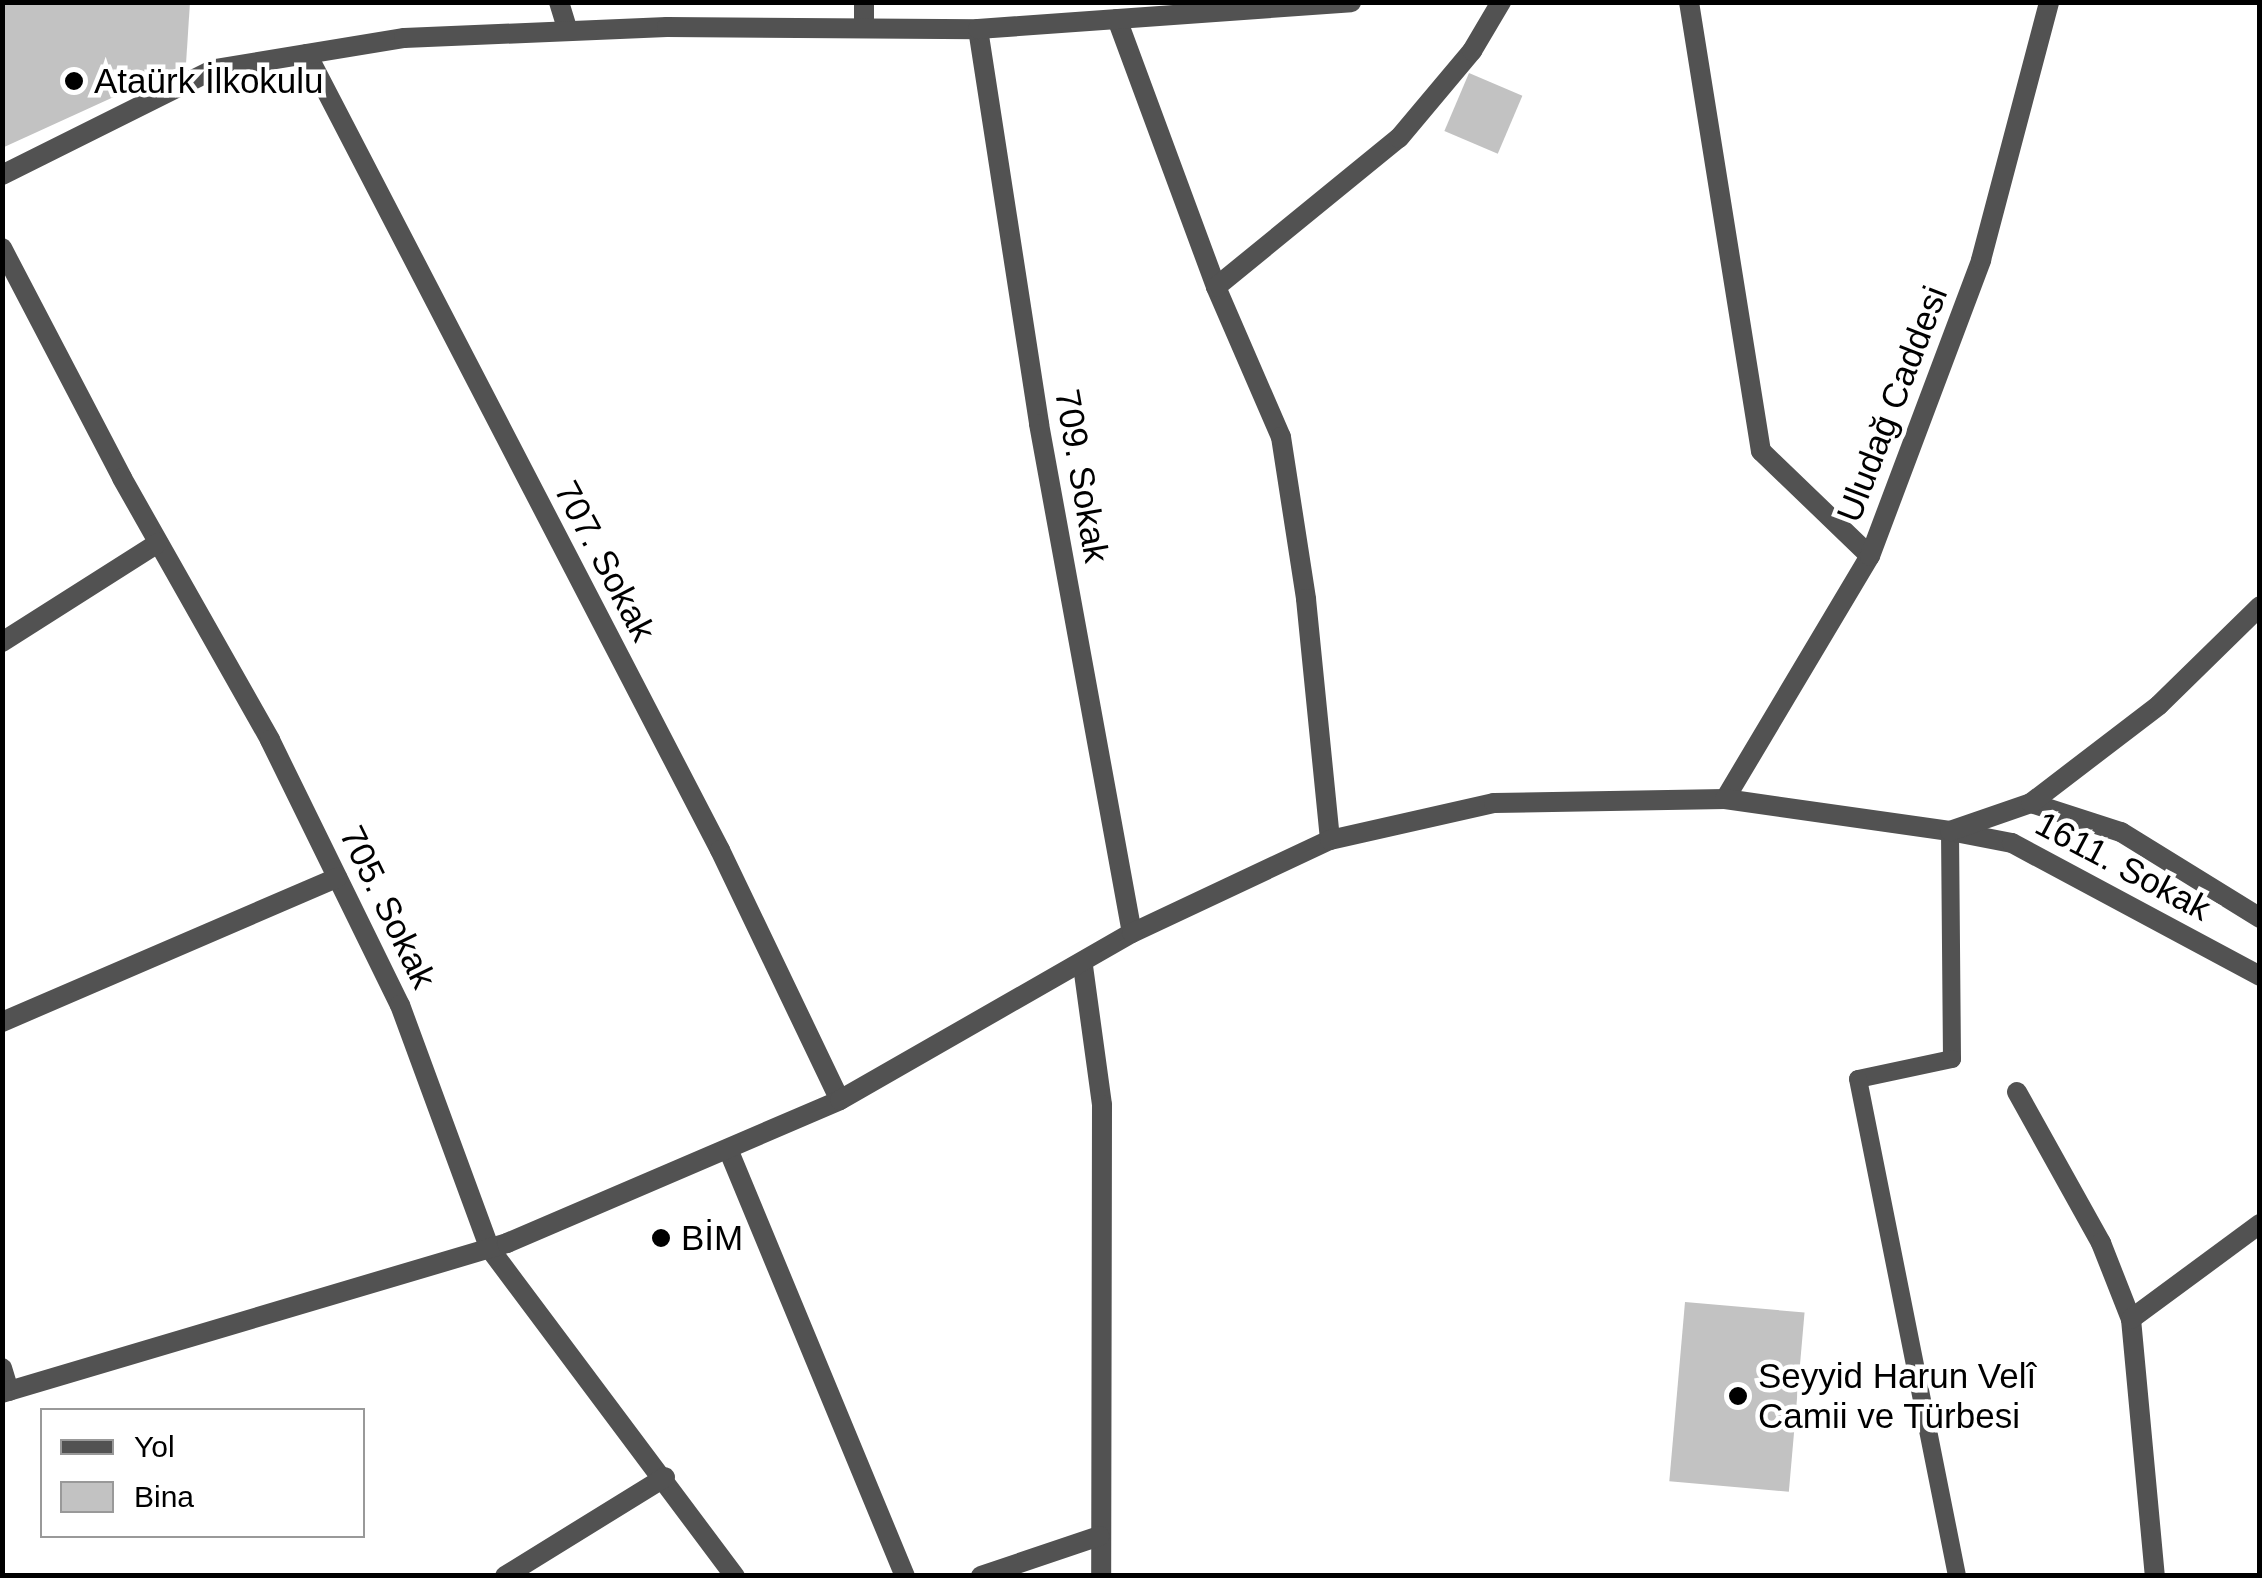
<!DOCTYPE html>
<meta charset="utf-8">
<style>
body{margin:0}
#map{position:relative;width:2262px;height:1578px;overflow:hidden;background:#fff;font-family:Arial,sans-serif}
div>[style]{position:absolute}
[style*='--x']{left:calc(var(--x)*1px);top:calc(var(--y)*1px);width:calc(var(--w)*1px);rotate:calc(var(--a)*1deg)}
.building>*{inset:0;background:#c2c2c2;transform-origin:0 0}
.service>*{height:18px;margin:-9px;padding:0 9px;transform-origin:9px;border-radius:9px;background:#525252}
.minor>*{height:20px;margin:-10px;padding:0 10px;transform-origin:10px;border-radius:10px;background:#525252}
.tertiary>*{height:20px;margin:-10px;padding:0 10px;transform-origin:10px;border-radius:10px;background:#525252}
.dots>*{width:28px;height:28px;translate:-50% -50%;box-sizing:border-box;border:5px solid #fff;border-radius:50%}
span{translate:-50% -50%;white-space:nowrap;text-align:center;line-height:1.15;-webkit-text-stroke:9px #fff;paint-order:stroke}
.poi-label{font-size:35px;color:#000}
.left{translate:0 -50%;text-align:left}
.street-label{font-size:35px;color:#000}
.frame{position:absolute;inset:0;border:5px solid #000;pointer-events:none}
.legend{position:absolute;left:40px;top:1408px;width:325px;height:130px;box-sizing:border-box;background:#fff;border:2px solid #999;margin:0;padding:12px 18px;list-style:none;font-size:30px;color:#000}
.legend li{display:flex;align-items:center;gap:20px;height:50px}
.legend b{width:50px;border:2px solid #999}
</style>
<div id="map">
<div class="building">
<i style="clip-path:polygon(2px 2px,190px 2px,186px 64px,2px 148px)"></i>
<i style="left:1469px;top:73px;width:58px;height:63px;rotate:23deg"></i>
<i style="left:1685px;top:1302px;width:120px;height:180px;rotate:5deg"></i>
</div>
<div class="service">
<i style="--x:1950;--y:831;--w:228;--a:89.5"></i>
<i style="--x:1952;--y:1059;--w:96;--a:168"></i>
<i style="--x:1858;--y:1079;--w:507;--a:78.73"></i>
</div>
<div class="minor">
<i style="--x:559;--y:2;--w:30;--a:73"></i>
<i style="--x:864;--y:2;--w:26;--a:90"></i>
<i style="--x:1689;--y:2;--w:455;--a:80.9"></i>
<i style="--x:1761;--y:451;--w:151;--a:43.9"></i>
<i style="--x:1117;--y:19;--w:286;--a:69.7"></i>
<i style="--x:1216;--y:287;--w:163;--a:66.6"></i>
<i style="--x:1281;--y:437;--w:164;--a:81.2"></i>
<i style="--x:1306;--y:599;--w:242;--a:84.3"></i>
<i style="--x:978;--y:29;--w:400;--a:81.2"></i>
<i style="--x:1039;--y:424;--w:517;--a:79.65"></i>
<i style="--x:307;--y:54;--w:897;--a:62.58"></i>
<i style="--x:720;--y:850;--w:277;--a:64.4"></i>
<i style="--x:2;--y:175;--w:238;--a:-26.5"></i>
<i style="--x:215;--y:69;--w:192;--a:-9.3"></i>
<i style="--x:404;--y:38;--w:263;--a:-2.4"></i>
<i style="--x:667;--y:27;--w:311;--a:0.4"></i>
<i style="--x:978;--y:29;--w:374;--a:-4.1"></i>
<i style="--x:2;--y:248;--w:259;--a:62.4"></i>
<i style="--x:122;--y:478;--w:301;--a:60.5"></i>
<i style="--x:270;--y:740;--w:295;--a:63.9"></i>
<i style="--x:400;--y:1005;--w:260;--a:69.8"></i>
<i style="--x:490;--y:1249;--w:409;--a:53.2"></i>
<i style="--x:1216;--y:287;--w:236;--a:-39.2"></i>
<i style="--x:1399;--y:138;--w:114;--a:-50"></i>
<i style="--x:1472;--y:51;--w:57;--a:-59.4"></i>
<i style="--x:2;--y:642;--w:185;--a:-32.4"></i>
<i style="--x:1725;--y:799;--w:283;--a:-59.2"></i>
<i style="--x:1870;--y:556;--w:316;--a:-69.4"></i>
<i style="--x:1981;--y:260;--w:267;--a:-75.2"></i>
<i style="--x:2031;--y:803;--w:95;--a:17.9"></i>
<i style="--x:2121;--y:832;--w:163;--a:31.7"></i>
<i style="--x:1950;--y:831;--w:63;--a:11"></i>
<i style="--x:2012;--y:843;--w:281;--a:28.2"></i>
<i style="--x:1083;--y:966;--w:140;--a:82.2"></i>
<i style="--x:1102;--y:1105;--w:471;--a:90.1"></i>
<i style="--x:2;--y:1022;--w:365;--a:-23.3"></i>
<i style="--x:2017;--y:1092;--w:173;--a:60.9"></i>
<i style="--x:2101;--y:1243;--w:82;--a:68.5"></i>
<i style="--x:2131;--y:1319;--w:258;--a:84.7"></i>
<i style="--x:728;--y:1149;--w:462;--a:67.5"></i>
<i style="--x:2131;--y:1319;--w:160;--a:-36.4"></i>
<i style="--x:2;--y:1368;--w:24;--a:73"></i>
<i style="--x:505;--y:1576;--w:188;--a:-31.7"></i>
<i style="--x:981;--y:1576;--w:125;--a:-18.7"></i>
</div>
<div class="tertiary">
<i style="--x:2;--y:1393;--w:527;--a:-16.54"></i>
<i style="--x:507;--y:1243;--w:362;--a:-23.2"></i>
<i style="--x:840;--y:1100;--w:336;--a:-29.8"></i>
<i style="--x:1132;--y:933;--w:219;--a:-25.2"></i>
<i style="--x:1330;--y:840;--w:168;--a:-12.7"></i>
<i style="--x:1494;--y:803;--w:231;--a:-1"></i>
<i style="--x:1725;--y:799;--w:227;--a:8.1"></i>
<i style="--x:1950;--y:831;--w:86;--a:-19.1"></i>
<i style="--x:2031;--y:803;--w:161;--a:-37.4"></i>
<i style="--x:2159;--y:705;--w:141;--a:-44.4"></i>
</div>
<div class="dots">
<i style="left:74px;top:81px;background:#000"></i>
<i style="left:661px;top:1238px;background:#000"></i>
<i style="left:1738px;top:1396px;background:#000"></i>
</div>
<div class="poi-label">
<span class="left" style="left:94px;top:81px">Ataürk İlkokulu</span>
<span class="left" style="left:681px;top:1238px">BİM</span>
<span class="left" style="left:1758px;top:1396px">Seyyid Harun Velî<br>Camii ve Türbesi</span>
</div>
<div class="street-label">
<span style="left:1892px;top:404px;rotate:-69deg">Uludağ Caddesi</span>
<span style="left:1082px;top:476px;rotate:80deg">709. Sokak</span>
<span style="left:605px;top:561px;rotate:62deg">707. Sokak</span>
<span style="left:2123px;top:866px;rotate:28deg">1611. Sokak</span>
<span style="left:388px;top:907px;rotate:64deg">705. Sokak</span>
</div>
<div class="frame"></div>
<ul class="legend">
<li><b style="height:12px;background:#525252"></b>Yol</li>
<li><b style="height:28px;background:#c2c2c2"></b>Bina</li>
</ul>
</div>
